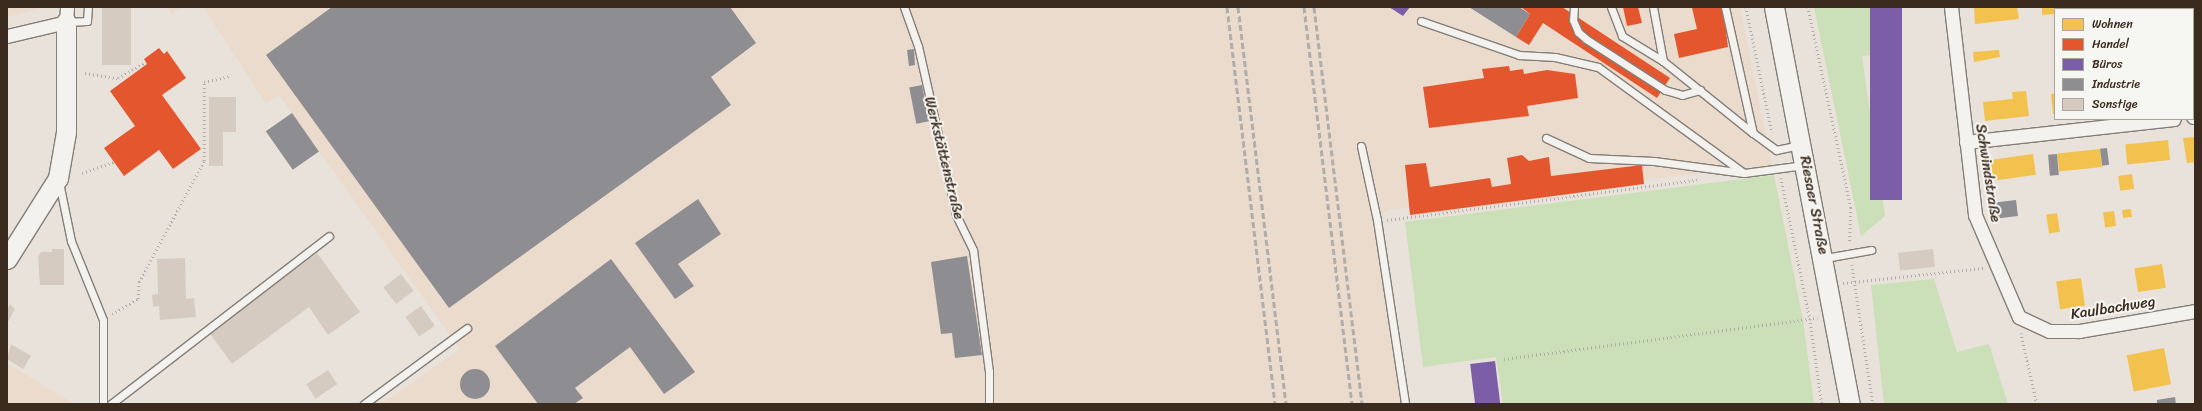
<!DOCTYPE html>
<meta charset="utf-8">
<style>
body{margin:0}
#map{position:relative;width:2202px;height:411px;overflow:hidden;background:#e9e2db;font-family:Sriracha,sans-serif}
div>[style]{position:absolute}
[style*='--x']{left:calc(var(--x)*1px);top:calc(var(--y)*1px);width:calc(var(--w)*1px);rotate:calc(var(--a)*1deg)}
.built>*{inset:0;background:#eadbcd}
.green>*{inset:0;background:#cbe0b8}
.homes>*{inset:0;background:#f2c14e;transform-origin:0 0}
.shops>*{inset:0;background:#e4572e}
.offices>*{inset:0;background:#7b5ea7;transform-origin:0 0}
.industry>*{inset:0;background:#8d8d92;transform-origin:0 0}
.round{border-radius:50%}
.building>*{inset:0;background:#d6cbc1;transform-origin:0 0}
.path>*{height:2.5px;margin-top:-1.25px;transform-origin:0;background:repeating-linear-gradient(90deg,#b0adab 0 1px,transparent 0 4px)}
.roads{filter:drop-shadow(1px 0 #847e78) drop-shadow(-1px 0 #847e78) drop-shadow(0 1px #847e78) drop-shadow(0 -1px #847e78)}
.lane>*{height:7px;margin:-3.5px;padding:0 3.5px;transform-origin:3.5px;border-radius:3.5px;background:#f3f2ef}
.street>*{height:13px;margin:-6.5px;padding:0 6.5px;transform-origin:6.5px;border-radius:6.5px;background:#f3f2ef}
.secondary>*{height:19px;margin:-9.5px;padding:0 9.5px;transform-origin:9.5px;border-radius:9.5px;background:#f3f2ef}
.rail>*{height:3px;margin-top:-1.5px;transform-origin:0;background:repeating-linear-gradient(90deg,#b0adab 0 6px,transparent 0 9px)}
span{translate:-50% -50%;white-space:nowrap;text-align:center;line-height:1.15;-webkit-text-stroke:4px #f6f6f2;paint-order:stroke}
.street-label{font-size:15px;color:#3b2a1e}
.frame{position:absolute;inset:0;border:8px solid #3b2a1e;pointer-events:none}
.legend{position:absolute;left:2054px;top:8px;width:140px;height:112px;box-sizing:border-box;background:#f6f6f2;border:1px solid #aba49d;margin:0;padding:5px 7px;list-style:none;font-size:12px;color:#3b2a1e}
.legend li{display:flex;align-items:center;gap:8px;height:20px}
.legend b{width:20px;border:1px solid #aba49d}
</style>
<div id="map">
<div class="built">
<i style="clip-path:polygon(7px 7px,47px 7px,7px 17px)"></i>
<i style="clip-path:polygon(166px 7px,181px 7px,172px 15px)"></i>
<i style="clip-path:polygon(203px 7px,1740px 7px,1772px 165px,1388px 210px,1377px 220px,1405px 404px,381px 404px,460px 349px,279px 95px,266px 104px)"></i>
<i style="clip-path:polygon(7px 363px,74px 404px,7px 404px)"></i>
</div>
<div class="green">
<i style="clip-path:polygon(1814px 7px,1870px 7px,1875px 55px,1862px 56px,1885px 216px,1861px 236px)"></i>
<i style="clip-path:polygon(1774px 175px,1803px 320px,1814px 404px,1503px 404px,1496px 357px,1423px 367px,1405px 222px)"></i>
<i style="clip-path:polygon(1934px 279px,1957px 352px,1989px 344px,2008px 404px,1884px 404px,1871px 285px)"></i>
</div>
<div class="homes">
<i style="clip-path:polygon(1974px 7px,2017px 7px,2019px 19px,1975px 24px)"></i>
<i style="clip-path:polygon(2042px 7px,2085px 7px,2085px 9px,2055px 9px,2055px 14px,2042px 15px)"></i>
<i style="clip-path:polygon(2193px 15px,2195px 15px,2193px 30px)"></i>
<i style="clip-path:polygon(1999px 50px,2000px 57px,1974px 62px,1973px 52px)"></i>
<i style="clip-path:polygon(2193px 76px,2195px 76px,2193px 97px)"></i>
<i style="clip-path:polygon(2026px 91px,2029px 116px,1985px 121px,1983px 102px,2013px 99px,2012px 92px)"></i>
<i style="clip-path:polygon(2051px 94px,2055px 94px,2055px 114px,2053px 114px)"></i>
<i style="clip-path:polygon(2195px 137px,2195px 162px,2187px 163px,2183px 138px)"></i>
<i style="left:2168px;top:140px;width:20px;height:43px;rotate:84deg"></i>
<i style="left:2100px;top:149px;width:18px;height:43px;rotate:84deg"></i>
<i style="left:2033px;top:154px;width:21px;height:43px;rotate:82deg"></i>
<i style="left:2132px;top:174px;width:15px;height:14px;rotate:82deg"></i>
<i style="left:2131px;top:209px;width:8px;height:9px;rotate:83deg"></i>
<i style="left:2114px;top:211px;width:15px;height:11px;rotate:82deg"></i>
<i style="left:2057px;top:213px;width:19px;height:11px;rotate:81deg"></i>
<i style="left:2162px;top:264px;width:24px;height:28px;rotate:81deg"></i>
<i style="left:2081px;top:278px;width:28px;height:25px;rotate:82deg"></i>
<i style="left:2164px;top:348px;width:37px;height:38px;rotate:79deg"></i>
</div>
<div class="shops">
<i style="clip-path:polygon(1562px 7px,1670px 78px,1657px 98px,1543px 23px,1529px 45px,1516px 37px,1530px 14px,1521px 7px)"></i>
<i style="clip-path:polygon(1623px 7px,1638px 7px,1642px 23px,1627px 26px)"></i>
<i style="clip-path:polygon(1685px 7px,1723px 7px,1728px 47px,1679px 58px,1674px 34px,1697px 29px,1692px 8px)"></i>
<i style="clip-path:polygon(159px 48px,164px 54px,167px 51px,186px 78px,162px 95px,201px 149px,173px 169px,159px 150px,124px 176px,104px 148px,135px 126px,110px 91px,147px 64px,144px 59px)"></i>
<i style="clip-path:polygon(1509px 66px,1510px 71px,1523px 69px,1524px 74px,1547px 70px,1575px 74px,1578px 98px,1527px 106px,1529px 116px,1429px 128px,1423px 87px,1484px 78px,1482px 69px)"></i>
<i style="clip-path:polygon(1522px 155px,1529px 161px,1549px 157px,1551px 176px,1642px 165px,1644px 184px,1410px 215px,1405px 165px,1426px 163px,1430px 187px,1490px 178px,1492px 187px,1511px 184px,1507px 158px)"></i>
</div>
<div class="offices">
<i style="clip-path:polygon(1389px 7px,1410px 7px,1403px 16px)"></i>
<i style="left:1870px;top:7px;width:32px;height:193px"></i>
<i style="left:1495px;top:361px;width:43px;height:25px;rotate:83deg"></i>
</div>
<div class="industry">
<i style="clip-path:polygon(332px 7px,730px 7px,756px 43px,711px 77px,731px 105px,449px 308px,266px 55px)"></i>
<i style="clip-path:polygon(1469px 7px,1519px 7px,1530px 14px,1516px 37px)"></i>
<i style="left:2085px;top:7px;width:9px;height:2px"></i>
<i style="clip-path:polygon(914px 49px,915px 65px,909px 66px,907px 50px)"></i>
<i style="left:922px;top:85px;width:37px;height:13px;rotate:79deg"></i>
<i style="left:292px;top:113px;width:47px;height:32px;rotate:55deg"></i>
<i style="left:2107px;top:148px;width:17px;height:7px;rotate:83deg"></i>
<i style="left:2057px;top:154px;width:21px;height:9px;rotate:85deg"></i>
<i style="clip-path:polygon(698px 199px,721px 234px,678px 264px,694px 286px,675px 299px,635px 243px)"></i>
<i style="left:2016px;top:200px;width:16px;height:21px;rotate:83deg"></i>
<i style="clip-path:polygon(967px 256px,982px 355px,955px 358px,952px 333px,941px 334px,931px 262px)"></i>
<i style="clip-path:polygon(611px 259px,695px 372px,664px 394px,630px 347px,575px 388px,583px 398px,574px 404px,538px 404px,495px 346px)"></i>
<i class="round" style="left:460px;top:369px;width:30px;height:30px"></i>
<i style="clip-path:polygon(2175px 397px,2176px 404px,2157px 404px,2157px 400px)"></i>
</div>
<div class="building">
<i style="left:102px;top:7px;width:29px;height:58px"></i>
<i style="clip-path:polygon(209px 97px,236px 97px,236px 132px,223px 132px,223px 166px,209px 166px)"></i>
<i style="clip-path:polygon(52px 249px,64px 249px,64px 285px,40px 285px,38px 257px,41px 252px,52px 252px)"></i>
<i style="left:1933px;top:249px;width:18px;height:35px;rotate:84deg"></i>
<i style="clip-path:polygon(317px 253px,360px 312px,328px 335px,309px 307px,232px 364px,209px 332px)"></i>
<i style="clip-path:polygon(185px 258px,186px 299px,194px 298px,196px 317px,160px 320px,159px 306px,153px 307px,152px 295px,158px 294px,157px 259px)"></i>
<i style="left:401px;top:274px;width:21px;height:22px;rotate:53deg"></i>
<i style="clip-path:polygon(10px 304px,15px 309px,7px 324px,7px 310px)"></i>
<i style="left:421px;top:306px;width:24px;height:19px;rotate:55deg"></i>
<i style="clip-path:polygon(11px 344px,31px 356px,23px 369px,7px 359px)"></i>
<i style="left:328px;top:370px;width:17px;height:26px;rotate:57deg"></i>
</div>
<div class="path">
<i style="--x:1746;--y:7;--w:128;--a:78.3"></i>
<i style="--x:1808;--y:7;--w:206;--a:77.9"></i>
<i style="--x:1851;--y:208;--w:34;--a:92"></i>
<i style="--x:85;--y:73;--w:33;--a:9"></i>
<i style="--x:118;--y:78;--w:32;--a:-30"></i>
<i style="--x:82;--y:173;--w:34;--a:-19"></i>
<i style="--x:1781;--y:178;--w:144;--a:78.4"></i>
<i style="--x:1810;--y:319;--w:86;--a:82"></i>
<i style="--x:1387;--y:220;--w:313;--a:-7.4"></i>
<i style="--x:1852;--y:265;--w:141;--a:81.4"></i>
<i style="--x:1843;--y:283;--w:141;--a:-6.1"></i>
<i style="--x:112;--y:314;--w:30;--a:-30"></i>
<i style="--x:138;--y:299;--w:17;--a:-87"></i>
<i style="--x:139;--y:282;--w:137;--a:-61.8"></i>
<i style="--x:204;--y:161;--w:79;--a:-90"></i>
<i style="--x:204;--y:82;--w:26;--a:-13"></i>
<i style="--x:2021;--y:333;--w:73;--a:77.3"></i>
<i style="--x:1504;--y:359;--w:316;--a:-7.5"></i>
</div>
<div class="roads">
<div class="lane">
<i style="--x:904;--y:7;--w:41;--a:70.3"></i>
<i style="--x:918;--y:46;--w:173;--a:77.3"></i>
<i style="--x:956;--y:215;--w:39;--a:64"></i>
<i style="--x:973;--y:250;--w:122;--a:82.5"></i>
<i style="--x:989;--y:371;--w:33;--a:90"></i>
<i style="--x:1574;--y:7;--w:13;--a:94"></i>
<i style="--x:1573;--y:20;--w:13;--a:67"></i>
<i style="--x:1578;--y:32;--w:11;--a:41"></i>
<i style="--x:1586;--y:39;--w:94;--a:32.8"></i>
<i style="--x:1665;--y:90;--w:18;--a:16"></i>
<i style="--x:1682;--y:95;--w:19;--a:-16"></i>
<i style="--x:1611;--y:7;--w:31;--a:69"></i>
<i style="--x:1622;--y:36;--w:48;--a:31.4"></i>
<i style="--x:1653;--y:7;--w:55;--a:79.5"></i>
<i style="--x:1663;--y:61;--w:115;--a:38.7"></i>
<i style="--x:1725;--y:7;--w:129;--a:77.5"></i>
<i style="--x:1753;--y:133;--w:29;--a:36"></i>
<i style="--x:1776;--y:150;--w:25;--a:-12"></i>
<i style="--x:1421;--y:21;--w:104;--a:19.1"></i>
<i style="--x:1519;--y:55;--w:36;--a:3"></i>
<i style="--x:1555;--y:57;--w:44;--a:13.1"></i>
<i style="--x:1598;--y:67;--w:180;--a:36"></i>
<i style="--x:68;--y:22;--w:19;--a:-3"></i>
<i style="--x:87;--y:21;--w:14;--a:-86"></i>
<i style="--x:1546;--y:138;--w:47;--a:24.9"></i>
<i style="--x:1589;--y:158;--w:65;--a:2.6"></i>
<i style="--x:1654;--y:161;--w:91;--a:7.6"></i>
<i style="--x:1744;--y:173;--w:61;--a:-7.6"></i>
<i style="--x:1361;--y:146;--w:76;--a:77.8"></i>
<i style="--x:1377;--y:220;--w:186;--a:81.3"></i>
<i style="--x:59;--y:182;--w:60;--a:78.5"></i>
<i style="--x:71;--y:241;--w:85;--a:67.9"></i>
<i style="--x:103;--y:320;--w:84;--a:90"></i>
<i style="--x:1825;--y:258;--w:47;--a:-9.9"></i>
<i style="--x:111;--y:404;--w:275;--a:-37.6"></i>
<i style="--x:364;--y:404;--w:128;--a:-36.4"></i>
</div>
<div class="street">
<i style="--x:1951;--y:7;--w:209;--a:83.4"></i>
<i style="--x:1975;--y:215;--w:111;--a:66.7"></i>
<i style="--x:2019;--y:317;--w:33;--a:25"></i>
<i style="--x:2049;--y:331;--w:30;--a:0"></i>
<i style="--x:2079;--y:331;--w:118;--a:-9.8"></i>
<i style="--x:7;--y:36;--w:61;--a:-13.3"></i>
<i style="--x:66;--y:22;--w:15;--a:-86"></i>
<i style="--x:2193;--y:117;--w:2;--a:0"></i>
<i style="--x:1966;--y:142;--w:209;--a:-6.3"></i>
</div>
<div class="secondary">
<i style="--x:1774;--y:7;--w:404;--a:79.2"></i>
<i style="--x:7;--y:259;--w:96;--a:-57.8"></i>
<i style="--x:58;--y:178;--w:47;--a:-80.1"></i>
<i style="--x:66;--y:132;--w:110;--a:-90"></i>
</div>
</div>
<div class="rail">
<i style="--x:1227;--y:7;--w:400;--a:83.1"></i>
<i style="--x:1238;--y:7;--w:400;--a:83.1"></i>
<i style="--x:1304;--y:7;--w:400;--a:83.1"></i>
<i style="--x:1314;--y:7;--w:400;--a:83.1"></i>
</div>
<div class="street-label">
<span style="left:944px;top:158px;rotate:76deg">Werkstättenstraße</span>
<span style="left:1988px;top:173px;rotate:81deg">Schwindstraße</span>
<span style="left:1814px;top:205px;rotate:79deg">Riesaer Straße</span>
<span style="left:2113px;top:308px;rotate:-9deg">Kaulbachweg</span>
</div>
<div class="frame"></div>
<ul class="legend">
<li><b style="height:11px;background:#f2c14e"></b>Wohnen</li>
<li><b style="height:11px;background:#e4572e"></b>Handel</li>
<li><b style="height:11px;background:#7b5ea7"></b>Büros</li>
<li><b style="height:11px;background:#8d8d92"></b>Industrie</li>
<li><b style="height:11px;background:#d6cbc1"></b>Sonstige</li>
</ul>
</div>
